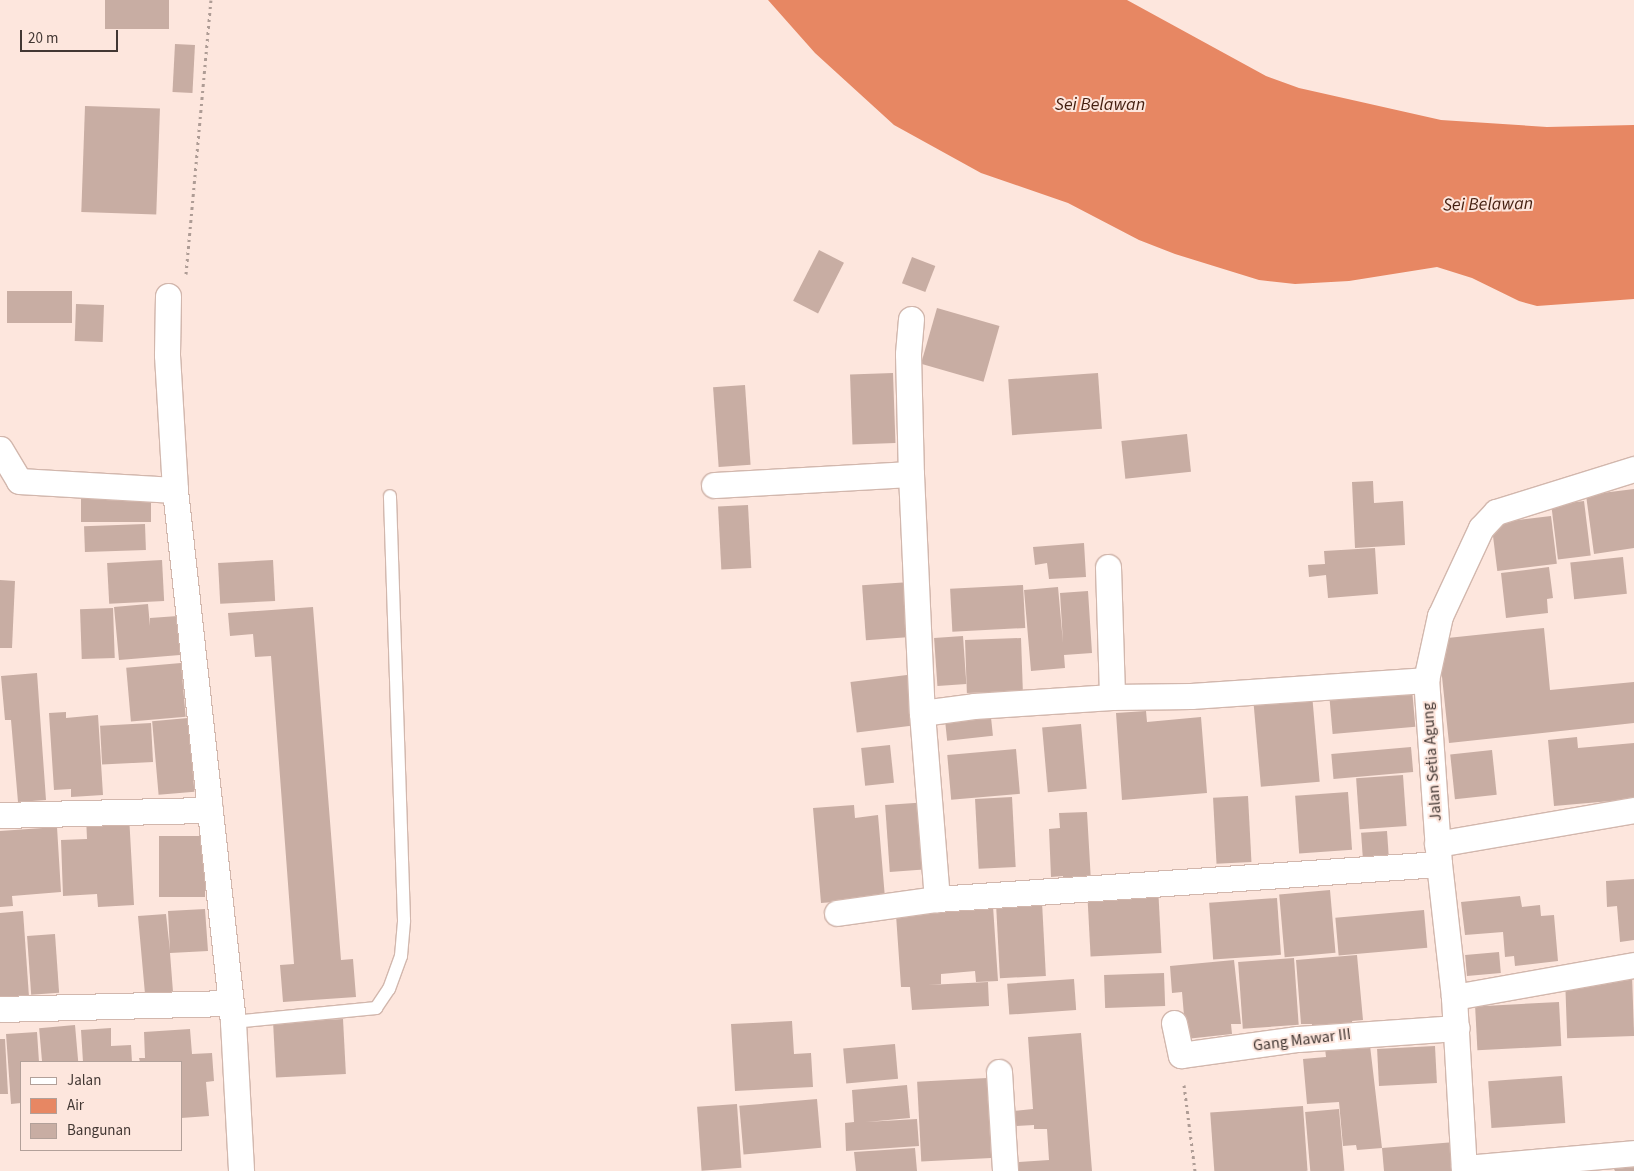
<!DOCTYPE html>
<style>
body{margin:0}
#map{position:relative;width:1634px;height:1171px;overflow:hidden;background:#fde6dd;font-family:"Source Sans 3",sans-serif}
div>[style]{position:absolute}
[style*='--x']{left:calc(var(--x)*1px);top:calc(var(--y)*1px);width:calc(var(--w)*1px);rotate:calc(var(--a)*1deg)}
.water>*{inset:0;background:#e78763}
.building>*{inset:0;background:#c8ada3;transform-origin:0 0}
.path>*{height:3px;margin-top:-1.5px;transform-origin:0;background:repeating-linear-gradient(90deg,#ae9c95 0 2.5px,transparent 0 6.5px)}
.roads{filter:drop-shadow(1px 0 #d2b7ad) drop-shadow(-1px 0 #d2b7ad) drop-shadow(0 1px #d2b7ad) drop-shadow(0 -1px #d2b7ad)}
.service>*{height:12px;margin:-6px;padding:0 6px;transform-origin:6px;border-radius:6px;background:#fff}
.minor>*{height:25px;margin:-12.5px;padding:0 12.5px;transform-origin:12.5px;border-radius:12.5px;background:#fff}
span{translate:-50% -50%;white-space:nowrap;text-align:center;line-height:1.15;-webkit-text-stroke:4px #fde6dd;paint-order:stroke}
.street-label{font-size:16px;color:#423733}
.water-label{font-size:18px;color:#431e0f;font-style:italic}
.legend{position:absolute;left:20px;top:1061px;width:162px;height:90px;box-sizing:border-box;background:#fde6dd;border:1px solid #b2a099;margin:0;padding:6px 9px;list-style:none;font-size:15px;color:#423733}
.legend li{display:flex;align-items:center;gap:10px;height:25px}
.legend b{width:25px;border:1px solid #b2a099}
.scale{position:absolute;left:20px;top:30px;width:98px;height:22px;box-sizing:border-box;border:2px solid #423733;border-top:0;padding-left:6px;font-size:15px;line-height:18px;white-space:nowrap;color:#423733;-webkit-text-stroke:4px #fde6dd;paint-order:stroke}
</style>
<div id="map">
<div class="water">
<i style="clip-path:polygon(768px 0,1127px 0,1266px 76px,1299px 88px,1441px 120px,1547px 127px,1634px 125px,1634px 299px,1537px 306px,1519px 301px,1472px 278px,1437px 267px,1349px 281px,1295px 284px,1259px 280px,1175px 254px,1139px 240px,1068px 203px,981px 173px,894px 125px,815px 53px)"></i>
</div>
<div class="building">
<i style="left:105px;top:0;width:64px;height:29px"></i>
<i style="left:175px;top:44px;width:20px;height:48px;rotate:3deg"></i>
<i style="left:85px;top:106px;width:75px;height:106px;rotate:2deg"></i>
<i style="left:819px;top:250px;width:28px;height:57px;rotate:27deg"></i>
<i style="left:912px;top:257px;width:25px;height:28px;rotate:21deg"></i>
<i style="left:72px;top:291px;width:32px;height:65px;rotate:90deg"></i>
<i style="left:76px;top:304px;width:28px;height:37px;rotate:2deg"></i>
<i style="left:937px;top:308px;width:65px;height:58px;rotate:16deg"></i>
<i style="left:893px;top:373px;width:70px;height:43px;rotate:88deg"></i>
<i style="left:1098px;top:373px;width:56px;height:90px;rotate:86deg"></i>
<i style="left:745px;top:385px;width:80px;height:32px;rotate:86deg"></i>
<i style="left:1187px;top:434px;width:38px;height:66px;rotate:84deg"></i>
<i style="clip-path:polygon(1373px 481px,1374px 503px,1403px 501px,1405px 545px,1355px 548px,1352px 482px)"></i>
<i style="clip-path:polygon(1634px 489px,1634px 548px,1594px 554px,1586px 495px)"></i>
<i style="left:81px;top:491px;width:70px;height:31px"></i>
<i style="left:1584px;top:501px;width:55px;height:33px;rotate:83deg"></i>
<i style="left:748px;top:505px;width:63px;height:30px;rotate:87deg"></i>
<i style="left:1551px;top:516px;width:48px;height:60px;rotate:83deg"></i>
<i style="left:145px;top:524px;width:26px;height:61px;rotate:88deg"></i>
<i style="clip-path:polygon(1084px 543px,1086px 577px,1049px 579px,1047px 563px,1035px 565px,1033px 547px)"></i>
<i style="clip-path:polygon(1375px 548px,1378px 594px,1328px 598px,1326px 575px,1309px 577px,1308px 565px,1325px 564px,1324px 551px)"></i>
<i style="left:1623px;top:557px;width:37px;height:53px;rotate:84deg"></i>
<i style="left:162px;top:560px;width:41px;height:55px;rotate:87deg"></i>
<i style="left:273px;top:560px;width:41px;height:55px;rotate:87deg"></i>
<i style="clip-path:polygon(1549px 567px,1553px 598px,1547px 599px,1548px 613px,1506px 618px,1501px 573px)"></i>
<i style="clip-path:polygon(0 580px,15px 581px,12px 648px,0 648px)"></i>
<i style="left:910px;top:582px;width:55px;height:48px;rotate:86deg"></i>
<i style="left:1023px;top:585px;width:43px;height:73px;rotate:87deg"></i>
<i style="clip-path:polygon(1058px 587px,1063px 643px,1060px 593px,1088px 591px,1092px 653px,1064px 655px,1065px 668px,1031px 671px,1024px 590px)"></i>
<i style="clip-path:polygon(148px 604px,150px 626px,150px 618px,178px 616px,180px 655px,119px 660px,114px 607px)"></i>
<i style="clip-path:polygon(313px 607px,341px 960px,353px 959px,356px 997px,283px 1002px,280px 965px,294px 964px,271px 656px,255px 657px,253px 634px,230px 636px,228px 613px)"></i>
<i style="left:113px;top:608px;width:50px;height:33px;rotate:88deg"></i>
<i style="clip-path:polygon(1544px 628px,1550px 690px,1634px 682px,1634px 723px,1449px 743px,1438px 639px)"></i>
<i style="left:963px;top:636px;width:48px;height:29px;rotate:86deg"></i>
<i style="left:1021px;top:638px;width:53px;height:56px;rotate:88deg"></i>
<i style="left:181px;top:663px;width:54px;height:55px;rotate:85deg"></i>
<i style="clip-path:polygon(37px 673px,46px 800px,18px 802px,11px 720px,5px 720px,1px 676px)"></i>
<i style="left:915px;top:674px;width:51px;height:65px;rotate:83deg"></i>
<i style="left:1412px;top:689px;width:38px;height:83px;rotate:85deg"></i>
<i style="left:1312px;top:694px;width:88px;height:59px;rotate:85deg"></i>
<i style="left:990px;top:708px;width:28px;height:46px;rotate:84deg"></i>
<i style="clip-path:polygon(1146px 711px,1147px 722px,1201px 717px,1207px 793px,1122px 800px,1116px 713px)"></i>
<i style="clip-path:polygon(66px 712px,66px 718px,98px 715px,103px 795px,71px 797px,71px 789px,54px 790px,49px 713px)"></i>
<i style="left:188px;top:718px;width:74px;height:36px;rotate:85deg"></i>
<i style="left:151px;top:723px;width:39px;height:51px;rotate:87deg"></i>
<i style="left:1081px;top:724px;width:65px;height:39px;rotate:85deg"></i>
<i style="clip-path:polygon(1577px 737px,1578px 748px,1634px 743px,1634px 799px,1554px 806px,1548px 740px)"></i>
<i style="left:890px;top:745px;width:38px;height:29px;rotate:84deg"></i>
<i style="left:1411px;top:747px;width:25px;height:80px;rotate:85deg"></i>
<i style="left:1016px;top:749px;width:45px;height:69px;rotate:85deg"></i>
<i style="left:1492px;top:750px;width:45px;height:42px;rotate:84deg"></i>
<i style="left:1403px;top:775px;width:51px;height:47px;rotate:86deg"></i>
<i style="left:1348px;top:792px;width:58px;height:53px;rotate:86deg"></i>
<i style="left:1248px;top:796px;width:66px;height:35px;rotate:87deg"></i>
<i style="left:1012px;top:797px;width:70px;height:37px;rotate:87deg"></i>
<i style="left:929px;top:802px;width:67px;height:44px;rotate:86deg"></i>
<i style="clip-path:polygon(854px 805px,855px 818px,878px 815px,885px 898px,821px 903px,813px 808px)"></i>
<i style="clip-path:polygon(1087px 812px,1091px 882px,1063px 884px,1063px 876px,1051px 877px,1049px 829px,1060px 828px,1059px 813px)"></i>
<i style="clip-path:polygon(129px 815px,134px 905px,98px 907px,97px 894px,63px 896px,61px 840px,87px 839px,86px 817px)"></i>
<i style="clip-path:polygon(57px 827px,61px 892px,12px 896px,13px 906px,0 907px,0 831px)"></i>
<i style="left:1387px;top:831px;width:31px;height:26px;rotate:86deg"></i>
<i style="left:159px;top:836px;width:46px;height:61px"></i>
<i style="clip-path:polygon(1634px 879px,1634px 940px,1620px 942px,1617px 906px,1607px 907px,1606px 881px)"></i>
<i style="left:1158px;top:886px;width:67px;height:71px;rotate:87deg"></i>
<i style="left:1330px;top:890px;width:63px;height:51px;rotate:85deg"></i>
<i style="clip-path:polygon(1520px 896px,1522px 907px,1540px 905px,1541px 916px,1554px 915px,1558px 961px,1515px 966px,1514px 956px,1505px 957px,1503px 932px,1465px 935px,1461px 902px)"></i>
<i style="left:1277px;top:898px;width:57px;height:68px;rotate:86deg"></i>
<i style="left:1042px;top:902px;width:74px;height:46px;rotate:87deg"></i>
<i style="clip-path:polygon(993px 906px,998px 981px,976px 982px,975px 971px,941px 974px,941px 984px,928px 985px,988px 982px,989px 1006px,912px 1010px,910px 987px,901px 987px,896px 915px)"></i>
<i style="clip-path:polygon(205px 909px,208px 951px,170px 953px,173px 992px,145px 994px,138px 916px,166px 914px,170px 951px,168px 911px)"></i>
<i style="left:1424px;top:910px;width:38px;height:89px;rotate:85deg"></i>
<i style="clip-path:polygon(23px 911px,29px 997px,0 999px,0 913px)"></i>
<i style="left:55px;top:934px;width:59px;height:28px;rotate:86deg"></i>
<i style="left:1499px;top:952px;width:21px;height:34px;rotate:85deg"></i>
<i style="clip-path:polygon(1357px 955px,1363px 1020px,1352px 1021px,1353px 1027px,1312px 1031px,1312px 1024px,1301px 1024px,1296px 960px)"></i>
<i style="left:1294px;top:958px;width:67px;height:56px;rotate:86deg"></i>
<i style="clip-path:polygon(1234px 960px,1241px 1024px,1231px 1024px,1232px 1034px,1186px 1039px,1182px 992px,1172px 993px,1170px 966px)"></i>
<i style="left:1164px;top:973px;width:33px;height:60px;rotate:88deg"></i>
<i style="left:1632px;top:975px;width:61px;height:67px;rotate:88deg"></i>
<i style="left:1074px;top:979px;width:31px;height:67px;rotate:86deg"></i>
<i style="left:1559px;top:1002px;width:44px;height:84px;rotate:87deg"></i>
<i style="left:343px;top:1019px;width:55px;height:70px;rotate:87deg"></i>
<i style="clip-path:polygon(792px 1021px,794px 1054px,811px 1053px,813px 1087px,735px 1091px,731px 1024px)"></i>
<i style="left:75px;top:1025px;width:37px;height:36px;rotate:85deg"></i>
<i style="clip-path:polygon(111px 1028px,111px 1046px,131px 1045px,132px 1062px,83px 1062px,81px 1030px)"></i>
<i style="clip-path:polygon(190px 1029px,192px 1054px,212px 1053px,214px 1081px,206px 1082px,209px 1116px,181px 1118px,181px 1062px,140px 1062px,139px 1058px,145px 1058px,144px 1032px)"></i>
<i style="clip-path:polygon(37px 1032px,39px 1062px,21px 1062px,21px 1103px,11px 1104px,6px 1034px)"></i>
<i style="clip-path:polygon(1081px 1033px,1092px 1171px,1019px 1171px,1019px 1162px,1049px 1160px,1047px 1129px,1034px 1129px,1034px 1125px,1014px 1126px,1013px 1111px,1033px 1109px,1028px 1037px)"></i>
<i style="clip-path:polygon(1369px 1037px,1382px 1148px,1357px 1150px,1356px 1145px,1343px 1146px,1339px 1102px,1307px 1104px,1303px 1059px,1326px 1057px,1324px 1040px)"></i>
<i style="clip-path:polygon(0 1039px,5px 1039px,8px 1094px,0 1094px)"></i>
<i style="left:895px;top:1044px;width:35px;height:52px;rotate:85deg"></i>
<i style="left:1435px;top:1046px;width:37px;height:58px;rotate:87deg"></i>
<i style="left:1562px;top:1076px;width:47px;height:74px;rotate:86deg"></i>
<i style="left:987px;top:1078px;width:80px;height:70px;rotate:87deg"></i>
<i style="clip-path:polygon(907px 1085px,910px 1118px,866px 1122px,917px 1119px,919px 1146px,846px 1151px,845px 1123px,854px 1122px,852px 1090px)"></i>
<i style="left:817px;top:1099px;width:49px;height:78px;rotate:85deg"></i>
<i style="left:737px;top:1104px;width:64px;height:40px;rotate:86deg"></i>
<i style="left:1303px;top:1106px;width:65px;height:93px;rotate:86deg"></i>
<i style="left:1339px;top:1109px;width:62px;height:34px;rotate:85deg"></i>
<i style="clip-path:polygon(1455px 1142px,1458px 1171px,1384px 1171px,1382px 1148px)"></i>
<i style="clip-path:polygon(915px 1148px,917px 1171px,856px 1171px,854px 1152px)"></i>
<i style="clip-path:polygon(1634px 1167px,1634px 1171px,1615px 1171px,1614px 1169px)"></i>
</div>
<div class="path">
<i style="--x:186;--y:274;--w:275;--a:-84.8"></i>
<i style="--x:1184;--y:1085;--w:87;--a:82.7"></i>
</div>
<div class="roads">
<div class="service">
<i style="--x:233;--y:1022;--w:144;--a:-5.6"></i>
<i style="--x:376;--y:1008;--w:23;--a:-56"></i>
<i style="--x:389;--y:989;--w:35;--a:-70"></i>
<i style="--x:401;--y:956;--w:36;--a:-85"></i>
<i style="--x:404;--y:920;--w:424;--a:-91.9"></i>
</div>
<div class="minor">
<i style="--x:168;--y:296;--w:59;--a:91"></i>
<i style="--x:167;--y:355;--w:135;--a:86.6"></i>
<i style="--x:175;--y:490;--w:535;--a:83.78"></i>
<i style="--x:233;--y:1022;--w:149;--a:86.9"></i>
<i style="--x:911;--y:319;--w:35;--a:95"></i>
<i style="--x:908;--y:354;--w:120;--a:88.6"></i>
<i style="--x:911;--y:474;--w:239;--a:87.4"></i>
<i style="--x:922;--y:713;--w:187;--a:85.4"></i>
<i style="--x:937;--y:899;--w:503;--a:-3.99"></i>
<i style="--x:0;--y:449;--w:37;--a:59"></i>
<i style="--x:19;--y:481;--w:156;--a:3.3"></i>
<i style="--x:714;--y:485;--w:197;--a:-3.2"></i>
<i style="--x:1108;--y:567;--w:130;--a:88.2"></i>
<i style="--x:922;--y:713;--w:52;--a:-7.7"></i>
<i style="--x:974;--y:706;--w:138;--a:-3.7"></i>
<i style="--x:1112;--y:697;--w:79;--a:-0.7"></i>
<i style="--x:1191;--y:696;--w:236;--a:-3.9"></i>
<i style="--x:0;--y:815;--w:210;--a:-1.4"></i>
<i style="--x:1437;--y:844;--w:200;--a:-9.8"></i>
<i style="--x:837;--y:913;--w:101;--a:-8"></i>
<i style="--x:1454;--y:997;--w:183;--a:-10.1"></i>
<i style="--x:0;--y:1009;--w:230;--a:-1.5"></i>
<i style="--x:1174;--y:1023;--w:33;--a:78"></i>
<i style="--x:1181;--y:1055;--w:118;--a:-7.8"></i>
<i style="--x:1298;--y:1039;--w:159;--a:-4"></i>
<i style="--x:999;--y:1072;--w:99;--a:86.5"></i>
<i style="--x:1464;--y:1168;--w:171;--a:-5"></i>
<i style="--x:1464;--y:1171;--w:174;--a:-93.3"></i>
<i style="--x:1454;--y:997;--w:134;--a:-96.4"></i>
<i style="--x:1439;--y:864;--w:184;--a:-94"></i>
<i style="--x:1426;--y:680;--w:66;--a:-77.7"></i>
<i style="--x:1440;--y:616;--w:97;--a:-65"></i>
<i style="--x:1481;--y:528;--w:22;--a:-47"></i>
<i style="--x:1496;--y:512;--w:145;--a:-17.3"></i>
</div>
</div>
<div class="street-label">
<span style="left:1432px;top:762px;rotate:-94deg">Jalan Setia Agung</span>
<span style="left:1302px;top:1040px;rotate:-7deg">Gang Mawar III</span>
</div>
<div class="water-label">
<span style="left:1100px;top:105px">Sei Belawan</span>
<span style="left:1488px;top:205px;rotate:-1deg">Sei Belawan</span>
</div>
<ul class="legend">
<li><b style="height:6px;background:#fff"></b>Jalan</li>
<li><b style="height:14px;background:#e78763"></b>Air</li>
<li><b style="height:14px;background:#c8ada3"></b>Bangunan</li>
</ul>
<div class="scale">20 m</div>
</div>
